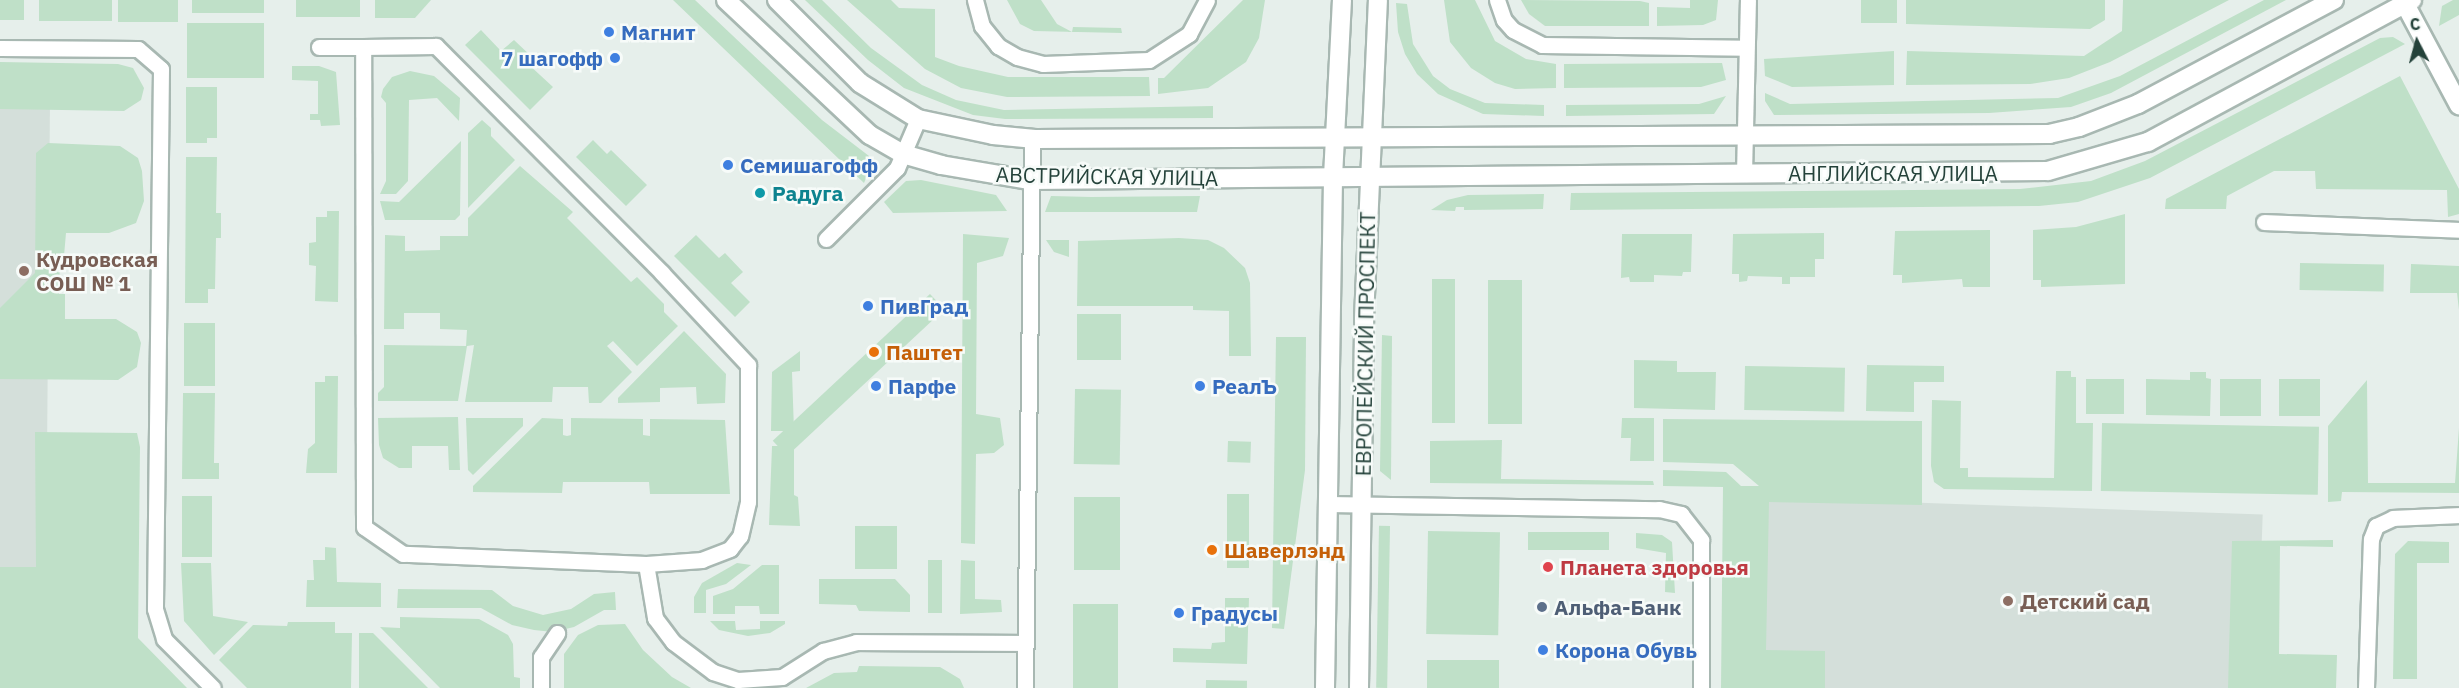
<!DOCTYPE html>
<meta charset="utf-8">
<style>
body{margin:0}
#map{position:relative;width:2459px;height:688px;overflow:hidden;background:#e6efeb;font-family:"IBM Plex Sans",sans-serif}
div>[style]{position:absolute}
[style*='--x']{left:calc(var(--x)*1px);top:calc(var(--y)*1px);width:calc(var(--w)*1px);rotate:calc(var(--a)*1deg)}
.built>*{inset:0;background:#d4dfda;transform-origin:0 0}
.green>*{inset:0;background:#bfe0c8;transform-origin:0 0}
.roads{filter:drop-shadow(2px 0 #a8b8b2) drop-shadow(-2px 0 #a8b8b2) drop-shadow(0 2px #a8b8b2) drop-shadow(0 -2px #a8b8b2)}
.lane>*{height:15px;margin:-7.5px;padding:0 7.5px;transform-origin:7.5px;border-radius:7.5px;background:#fff}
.street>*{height:18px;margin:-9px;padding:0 9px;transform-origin:9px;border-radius:9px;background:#fff}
.secondary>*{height:18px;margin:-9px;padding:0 9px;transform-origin:9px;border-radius:9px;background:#fff}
.dots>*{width:16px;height:16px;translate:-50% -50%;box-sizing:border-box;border:3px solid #f7fbf9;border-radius:50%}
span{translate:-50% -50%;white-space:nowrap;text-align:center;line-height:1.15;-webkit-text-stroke:5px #f7fbf9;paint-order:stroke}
.shop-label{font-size:21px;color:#366cbe;font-weight:700}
.left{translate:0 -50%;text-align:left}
.right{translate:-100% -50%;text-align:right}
.street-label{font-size:21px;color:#24423a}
.culture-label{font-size:21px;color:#0d838f;font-weight:700}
.education-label{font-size:21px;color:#785e54;font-weight:700}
.food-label{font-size:21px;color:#c56008;font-weight:700}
.health-label{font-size:21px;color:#be3a42;font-weight:700}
.service-label{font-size:21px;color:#4e5e75;font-weight:700}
.north{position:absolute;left:2387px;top:12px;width:60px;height:60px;-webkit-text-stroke:4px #f7fbf9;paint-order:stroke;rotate:354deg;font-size:16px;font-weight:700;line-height:24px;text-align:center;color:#24423a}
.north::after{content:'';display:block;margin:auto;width:21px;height:27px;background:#24423a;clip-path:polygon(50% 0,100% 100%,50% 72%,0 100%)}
</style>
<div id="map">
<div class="built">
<i style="clip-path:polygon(0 92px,50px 98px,46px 574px,0 688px)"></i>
<i style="left:1758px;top:497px;width:505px;height:191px;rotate:2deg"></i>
</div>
<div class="green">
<i style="left:0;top:0;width:24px;height:20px"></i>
<i style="left:39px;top:0;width:73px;height:21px"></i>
<i style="left:118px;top:0;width:60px;height:22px"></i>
<i style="left:192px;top:0;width:72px;height:13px"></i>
<i style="left:296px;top:0;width:64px;height:17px"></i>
<i style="clip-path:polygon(375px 0,431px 0,415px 18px,375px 18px)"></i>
<i style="clip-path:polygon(673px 0,695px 0,822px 120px,869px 156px,870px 169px,864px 183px)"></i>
<i style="clip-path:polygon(805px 0,822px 0,871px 48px,922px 85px,956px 100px,1004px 110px,1213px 106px,1213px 118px,1005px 119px,973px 115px,904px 88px,868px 60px)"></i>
<i style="clip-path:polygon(847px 0,891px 0,899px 8px,935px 9px,935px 57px,959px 66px,1008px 77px,1149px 77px,1150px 96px,1007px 97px,961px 88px,925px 69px)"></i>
<i style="clip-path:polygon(1007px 0,1041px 0,1057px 24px,1072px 32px,1073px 27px,1121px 28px,1122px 33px,1034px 31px,1020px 24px)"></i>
<i style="clip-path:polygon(1243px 0,1265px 0,1259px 38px,1246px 62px,1208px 88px,1158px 94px,1158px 78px,1164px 78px)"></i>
<i style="clip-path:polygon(1444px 0,1475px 0,1495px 41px,1526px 59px,1556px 64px,1556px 88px,1515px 89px,1495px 83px,1471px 68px,1450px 42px)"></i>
<i style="clip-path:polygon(1521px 0,1640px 1px,1649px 3px,1649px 26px,1545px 26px,1529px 14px)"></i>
<i style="clip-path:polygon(1690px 0,1718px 0,1716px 20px,1703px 25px,1657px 26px,1657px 7px,1690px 8px)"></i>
<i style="left:1861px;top:0;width:36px;height:23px"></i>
<i style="clip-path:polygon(1906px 0,2105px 0,2105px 20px,2090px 29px,1906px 24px)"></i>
<i style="clip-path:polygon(2123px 0,2229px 0,2110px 62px,2069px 78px,2030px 84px,1906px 85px,1907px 51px,2084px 56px,2122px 31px)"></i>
<i style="clip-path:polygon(2264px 0,2286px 0,2111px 93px,2071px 107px,1989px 113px,1774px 115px,1765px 101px,1765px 93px,1790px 104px,2058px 98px,2120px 76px)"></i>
<i style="clip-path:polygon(2453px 0,2459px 0,2459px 15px,2439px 26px,2442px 6px)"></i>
<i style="clip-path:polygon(1396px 3px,1407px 4px,1413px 44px,1433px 76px,1450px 89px,1485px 103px,1544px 105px,1544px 116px,1483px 114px,1438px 94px,1417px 74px,1405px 54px,1398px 32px)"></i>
<i style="left:187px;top:23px;width:77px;height:55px"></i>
<i style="clip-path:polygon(481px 30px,501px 51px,514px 40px,532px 57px,527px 63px,553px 87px,530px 110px,465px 45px)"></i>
<i style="clip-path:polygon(2393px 37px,2405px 44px,2150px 178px,2078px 202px,2039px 206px,1570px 210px,1571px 193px,2020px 189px,2091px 181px,2145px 161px,2380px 38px)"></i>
<i style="clip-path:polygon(1894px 51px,1894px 85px,1792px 87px,1765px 76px,1764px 59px)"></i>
<i style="clip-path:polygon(0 62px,118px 64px,133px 68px,144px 88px,141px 100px,124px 111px,0 109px)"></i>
<i style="clip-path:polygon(1722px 63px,1726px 80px,1701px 87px,1564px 88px,1564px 64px)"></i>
<i style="clip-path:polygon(292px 66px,319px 66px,336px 72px,340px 125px,321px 126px,320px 120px,310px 120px,310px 114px,318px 114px,318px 81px,292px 80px)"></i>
<i style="clip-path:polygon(410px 71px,434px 76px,460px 98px,459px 121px,437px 98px,409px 100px,408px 181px,396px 194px,380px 194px,386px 181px,386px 103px,381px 97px,383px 89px,392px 77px)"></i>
<i style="clip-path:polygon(2400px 76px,2459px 189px,2459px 214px,2448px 217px,2447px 190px,2316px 189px,2315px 171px,2274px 171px,2227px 196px,2226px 209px,2165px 209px,2166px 199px)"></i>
<i style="clip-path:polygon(186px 87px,217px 87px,217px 138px,207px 138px,207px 143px,186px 143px)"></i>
<i style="clip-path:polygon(1726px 96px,1714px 114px,1566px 116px,1566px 105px,1699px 104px)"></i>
<i style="clip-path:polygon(482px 120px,491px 128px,491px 136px,515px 160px,468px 208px,468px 133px)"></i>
<i style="clip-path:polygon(593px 140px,607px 154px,611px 150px,647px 185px,626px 206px,576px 157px)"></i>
<i style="clip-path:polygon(461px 141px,460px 215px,455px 220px,385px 220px,380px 201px,399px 202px)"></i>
<i style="clip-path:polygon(48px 143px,120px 146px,138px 158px,142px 171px,144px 201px,136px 223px,109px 233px,66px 233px,64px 256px,60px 257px,59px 294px,65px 294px,65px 319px,116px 319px,137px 332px,141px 343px,137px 367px,118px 380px,0 379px,0 308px,35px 273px,36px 153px)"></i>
<i style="clip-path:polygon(186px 157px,217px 157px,216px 213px,221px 213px,221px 238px,216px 238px,215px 289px,208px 289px,208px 303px,185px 303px)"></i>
<i style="clip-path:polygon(520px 166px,573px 212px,567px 218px,631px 282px,637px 277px,664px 304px,664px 312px,678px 326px,637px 366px,613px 341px,607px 346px,632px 372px,601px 403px,589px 403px,588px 387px,553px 387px,552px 402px,465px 402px,474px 345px,467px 346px,458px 401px,378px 401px,378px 393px,384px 387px,384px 345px,466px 346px,467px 330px,440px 329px,440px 313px,404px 313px,404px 329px,384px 329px,385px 235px,405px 236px,405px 251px,440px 250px,440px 236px,468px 236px,468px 218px)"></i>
<i style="clip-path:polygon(921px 180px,996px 195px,1007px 211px,893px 213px,884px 202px,906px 181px)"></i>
<i style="clip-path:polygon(1544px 194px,1543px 209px,1464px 210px,1464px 207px,1456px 207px,1455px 211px,1431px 210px,1447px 200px,1468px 195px)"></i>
<i style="clip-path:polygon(1051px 196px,1091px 197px,1200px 196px,1197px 212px,1045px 212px)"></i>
<i style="clip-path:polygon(327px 211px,339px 211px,338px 302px,315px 301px,316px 266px,309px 265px,309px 243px,316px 242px,316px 217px,327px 217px)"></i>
<i style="clip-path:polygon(2125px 214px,2125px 284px,2041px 287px,2041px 280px,2033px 280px,2033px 230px,2076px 227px)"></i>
<i style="clip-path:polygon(1990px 230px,1990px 287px,1963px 287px,1962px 279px,1902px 283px,1902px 275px,1893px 275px,1895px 231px)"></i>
<i style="clip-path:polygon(1824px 233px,1824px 259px,1815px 259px,1815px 277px,1790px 277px,1790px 284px,1782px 284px,1782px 277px,1748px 276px,1747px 281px,1739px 282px,1739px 274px,1732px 274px,1733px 234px)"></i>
<i style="clip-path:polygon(963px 234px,1009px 238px,1003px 256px,977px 263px,976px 414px,1000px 418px,1004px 445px,994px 453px,976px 454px,975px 544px,961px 543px)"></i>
<i style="clip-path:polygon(1622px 234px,1692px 234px,1691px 272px,1683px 272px,1682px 276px,1654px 275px,1654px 282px,1630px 282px,1629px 277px,1621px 278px)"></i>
<i style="clip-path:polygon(696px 235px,719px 258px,725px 253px,743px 272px,731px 283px,750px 302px,735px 317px,674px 256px)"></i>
<i style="clip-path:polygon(1179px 238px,1208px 240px,1224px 248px,1245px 268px,1250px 283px,1251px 356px,1229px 356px,1229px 311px,1193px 310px,1193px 306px,1077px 306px,1078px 241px)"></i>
<i style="clip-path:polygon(1046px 240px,1069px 240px,1069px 257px,1054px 252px)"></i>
<i style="left:2300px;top:263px;width:84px;height:27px;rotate:1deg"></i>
<i style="clip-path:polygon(2411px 264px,2459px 266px,2459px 310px,2457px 293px,2410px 293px)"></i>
<i style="left:1432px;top:279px;width:23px;height:144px"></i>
<i style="left:1488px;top:280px;width:34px;height:144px"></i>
<i style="left:930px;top:294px;width:21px;height:215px;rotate:47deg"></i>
<i style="left:1077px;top:314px;width:44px;height:46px"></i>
<i style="left:184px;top:323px;width:31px;height:63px"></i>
<i style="clip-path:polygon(684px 331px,726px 374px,725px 403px,697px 404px,696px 387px,660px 388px,660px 402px,618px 403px,618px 398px)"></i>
<i style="clip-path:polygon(1382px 335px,1392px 336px,1391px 480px,1380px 471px)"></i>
<i style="clip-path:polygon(1276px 337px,1306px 337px,1305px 470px,1284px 629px,1272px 628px)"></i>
<i style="clip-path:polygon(800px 351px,800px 371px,792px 372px,794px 431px,771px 431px,772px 372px)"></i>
<i style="clip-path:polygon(1634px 360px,1677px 361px,1677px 372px,1716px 372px,1715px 410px,1634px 408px)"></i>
<i style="clip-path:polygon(1867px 365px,1944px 366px,1944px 382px,1914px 382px,1914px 412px,1866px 411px)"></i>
<i style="left:1745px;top:366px;width:100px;height:44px;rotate:1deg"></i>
<i style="clip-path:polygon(2056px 371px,2071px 371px,2071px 377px,2076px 377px,2076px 423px,2093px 423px,2092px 491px,1944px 489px,1934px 482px,1931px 466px,1932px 400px,1961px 401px,1960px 468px,1968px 468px,1968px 477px,2054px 478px)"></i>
<i style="clip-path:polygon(2190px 372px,2206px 372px,2206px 378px,2211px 379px,2210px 416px,2146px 415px,2146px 379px,2190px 380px)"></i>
<i style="clip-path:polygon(325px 376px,338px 376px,337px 473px,306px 473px,308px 449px,315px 443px,315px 382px,325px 382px)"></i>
<i style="left:2086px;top:379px;width:38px;height:35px"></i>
<i style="left:2220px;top:379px;width:41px;height:37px"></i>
<i style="left:2279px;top:379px;width:41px;height:37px"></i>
<i style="clip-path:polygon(2367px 380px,2368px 483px,2455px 483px,2459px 428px,2459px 493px,2342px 492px,2341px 501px,2328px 502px,2328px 426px)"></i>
<i style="left:1075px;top:389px;width:46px;height:75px;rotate:1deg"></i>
<i style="clip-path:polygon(183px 393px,215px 393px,214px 463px,219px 463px,219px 479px,182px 479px)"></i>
<i style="clip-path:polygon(458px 417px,460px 470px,449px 470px,448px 446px,412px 446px,412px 468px,399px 468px,383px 458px,379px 445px,378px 418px)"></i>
<i style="clip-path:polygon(466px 418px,523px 418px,523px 426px,473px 475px,468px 470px)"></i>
<i style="clip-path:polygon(542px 418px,563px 419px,563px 435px,567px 436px,571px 435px,571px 418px,643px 419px,643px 435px,650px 436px,650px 419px,725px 420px,730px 494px,650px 494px,649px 482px,563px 482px,562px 493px,473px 492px,473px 486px)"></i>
<i style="clip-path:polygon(1622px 418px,1654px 418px,1654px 461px,1630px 461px,1631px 438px,1621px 438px)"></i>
<i style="clip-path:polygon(1663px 419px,1922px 421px,1922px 505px,1769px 502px,1766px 650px,1825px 651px,1825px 688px,1721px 688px,1723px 487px,1663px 486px,1663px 470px,1726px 472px,1741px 486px,1759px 486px,1733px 464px,1663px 462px)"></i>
<i style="left:2102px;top:423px;width:217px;height:68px;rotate:1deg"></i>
<i style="clip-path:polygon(35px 432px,137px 433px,140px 447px,138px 638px,187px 688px,0 688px,0 567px,36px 567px)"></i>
<i style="clip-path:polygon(1502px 440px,1501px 479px,1653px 481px,1654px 485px,1430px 483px,1430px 441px)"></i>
<i style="left:1228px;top:441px;width:23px;height:21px;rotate:2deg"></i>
<i style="clip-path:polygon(772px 446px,794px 446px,794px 495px,798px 497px,800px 526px,769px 525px)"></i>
<i style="left:1227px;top:494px;width:22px;height:74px"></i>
<i style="left:182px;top:496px;width:30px;height:61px"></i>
<i style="left:1074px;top:497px;width:46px;height:73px"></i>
<i style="left:855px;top:526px;width:42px;height:43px"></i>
<i style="left:1390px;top:526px;width:162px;height:11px;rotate:91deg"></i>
<i style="left:1428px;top:531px;width:72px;height:103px;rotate:1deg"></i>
<i style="left:1528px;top:532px;width:81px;height:18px"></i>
<i style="clip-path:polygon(1636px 533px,1662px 535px,1672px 542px,1675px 593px,1665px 592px,1666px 553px,1636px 548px)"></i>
<i style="clip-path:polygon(2333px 540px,2333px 547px,2280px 546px,2279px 654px,2337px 655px,2336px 688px,2228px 688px,2232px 541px)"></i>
<i style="clip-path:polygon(2408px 541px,2449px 542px,2449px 563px,2417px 563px,2417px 679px,2393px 679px,2395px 554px)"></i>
<i style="clip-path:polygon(325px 547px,336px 548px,337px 582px,381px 583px,381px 607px,306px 607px,307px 580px,314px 580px,313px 560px,325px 560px)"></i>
<i style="left:928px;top:560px;width:14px;height:53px"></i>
<i style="clip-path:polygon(961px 560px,975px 561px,975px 599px,1001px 600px,1002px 612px,960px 614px)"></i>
<i style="clip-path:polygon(181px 563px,211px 563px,213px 616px,248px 622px,214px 655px,184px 621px)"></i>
<i style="clip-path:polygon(737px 563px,751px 565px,726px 584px,706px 590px,706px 613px,694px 613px,694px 597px,702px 583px)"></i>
<i style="clip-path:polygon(762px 565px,779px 565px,779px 614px,760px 614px,759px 606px,735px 606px,735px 614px,713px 614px,713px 596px,733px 589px)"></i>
<i style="clip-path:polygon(819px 579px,895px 579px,910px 595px,910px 612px,859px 611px,856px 605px,819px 604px)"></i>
<i style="clip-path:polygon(398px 589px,492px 590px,513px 606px,543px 615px,571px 609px,594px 594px,615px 592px,616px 610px,604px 610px,574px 627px,553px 632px,534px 630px,512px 625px,481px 608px,397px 608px)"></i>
<i style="clip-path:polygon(1225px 598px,1249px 598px,1247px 664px,1173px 662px,1173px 648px,1211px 649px,1212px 643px,1225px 642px)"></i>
<i style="left:1073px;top:604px;width:45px;height:84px"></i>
<i style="clip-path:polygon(400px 617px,479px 619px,508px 635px,513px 644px,514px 677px,520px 678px,520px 688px,440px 688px,380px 627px,400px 628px)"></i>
<i style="clip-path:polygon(710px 621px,735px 621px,736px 630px,760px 629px,760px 621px,785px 621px,785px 624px,770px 633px,748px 636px,719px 630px)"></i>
<i style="clip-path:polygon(288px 622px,335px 622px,335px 633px,352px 633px,351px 688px,247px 688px,219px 660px,253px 625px,287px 626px)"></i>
<i style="clip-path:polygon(625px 624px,643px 650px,672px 677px,691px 688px,564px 688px,564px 654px,578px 635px,598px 625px)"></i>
<i style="clip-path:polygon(359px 633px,373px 633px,428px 688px,359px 688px)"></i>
<i style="left:1427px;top:660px;width:72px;height:28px"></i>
<i style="clip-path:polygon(859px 666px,940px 667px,960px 679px,964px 688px,806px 688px,834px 673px,857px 672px)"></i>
<i style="left:1206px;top:680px;width:41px;height:8px;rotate:1deg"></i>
</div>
<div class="roads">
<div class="lane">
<i style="--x:975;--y:0;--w:27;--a:75"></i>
<i style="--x:982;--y:26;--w:26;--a:51"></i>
<i style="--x:998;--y:46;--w:22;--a:30"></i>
<i style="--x:1017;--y:57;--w:27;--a:15"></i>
<i style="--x:1043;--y:64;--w:106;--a:-2.2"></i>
<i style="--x:1149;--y:60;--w:48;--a:-33"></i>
<i style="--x:1189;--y:34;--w:38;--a:-62"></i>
<i style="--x:1497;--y:0;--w:21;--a:71"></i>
<i style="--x:1504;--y:20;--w:13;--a:48"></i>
<i style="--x:1513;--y:30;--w:33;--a:27"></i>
<i style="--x:1542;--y:45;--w:203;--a:0.8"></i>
<i style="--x:319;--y:47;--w:44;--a:0"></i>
<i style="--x:363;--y:47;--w:73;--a:-0.8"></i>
<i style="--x:436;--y:46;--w:320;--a:45.1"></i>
<i style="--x:662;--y:273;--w:126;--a:46.9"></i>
<i style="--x:748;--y:365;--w:137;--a:90"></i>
<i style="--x:748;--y:502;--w:35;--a:103"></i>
<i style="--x:740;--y:536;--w:16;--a:128"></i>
<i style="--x:730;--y:549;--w:30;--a:159"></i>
<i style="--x:702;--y:560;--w:56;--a:175.9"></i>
<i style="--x:646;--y:564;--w:243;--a:-177.6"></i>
<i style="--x:403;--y:554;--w:47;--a:-145.3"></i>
<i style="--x:364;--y:527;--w:480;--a:-90.1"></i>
<i style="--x:0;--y:48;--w:138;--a:0.4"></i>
<i style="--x:138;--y:49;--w:30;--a:41"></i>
<i style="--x:161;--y:69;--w:540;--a:90.64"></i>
<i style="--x:155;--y:609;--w:31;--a:73"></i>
<i style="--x:164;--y:639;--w:69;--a:45"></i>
<i style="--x:1744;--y:174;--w:174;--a:-88.7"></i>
<i style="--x:2264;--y:222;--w:195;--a:2.3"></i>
<i style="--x:826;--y:239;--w:100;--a:-45"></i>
<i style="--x:897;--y:168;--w:53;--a:-66.8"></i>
<i style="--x:1328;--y:504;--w:331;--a:0.9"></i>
<i style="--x:1659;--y:509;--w:23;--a:13"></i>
<i style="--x:1681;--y:514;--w:33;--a:52"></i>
<i style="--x:1701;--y:540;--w:148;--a:90"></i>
<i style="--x:646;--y:564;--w:55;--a:80.5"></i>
<i style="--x:655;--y:618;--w:30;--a:53"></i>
<i style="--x:673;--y:642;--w:50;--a:36.9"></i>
<i style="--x:713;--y:672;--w:26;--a:18"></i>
<i style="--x:738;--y:680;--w:44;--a:-3.9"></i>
<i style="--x:782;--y:677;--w:49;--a:-32.4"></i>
<i style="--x:823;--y:651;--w:34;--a:-15"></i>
<i style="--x:856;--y:642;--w:170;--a:0.3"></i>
<i style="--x:541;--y:688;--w:31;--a:-90"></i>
<i style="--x:541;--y:657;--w:29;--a:-56"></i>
<i style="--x:1025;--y:688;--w:549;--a:-89.27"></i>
<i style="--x:2366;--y:688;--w:149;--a:-88.1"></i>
<i style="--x:2371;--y:539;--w:14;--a:-69"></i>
<i style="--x:2376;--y:526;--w:19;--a:-25"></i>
<i style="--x:2393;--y:518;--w:66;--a:-2.6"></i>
</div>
<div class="street">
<i style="--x:726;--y:0;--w:197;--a:43.2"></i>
<i style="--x:870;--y:135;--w:38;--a:30"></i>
<i style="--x:903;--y:154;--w:40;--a:16"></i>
<i style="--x:941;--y:165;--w:90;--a:9.6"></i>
<i style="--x:1030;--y:180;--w:1018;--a:-0.51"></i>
<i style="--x:2048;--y:171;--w:104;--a:-16.2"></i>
<i style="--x:2148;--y:142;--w:300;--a:-28.3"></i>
<i style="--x:777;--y:0;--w:117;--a:45"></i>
<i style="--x:860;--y:83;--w:68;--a:31.8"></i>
<i style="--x:918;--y:119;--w:77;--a:12"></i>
<i style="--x:993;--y:135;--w:42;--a:5.4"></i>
<i style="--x:1035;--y:139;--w:1014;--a:-0.28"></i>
<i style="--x:2049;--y:134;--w:31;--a:-13"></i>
<i style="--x:2079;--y:127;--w:63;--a:-21.3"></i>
<i style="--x:2138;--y:104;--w:222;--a:-28"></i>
<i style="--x:2405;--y:4;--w:115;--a:61.9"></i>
</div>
<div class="secondary">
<i style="--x:1325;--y:688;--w:511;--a:-89.1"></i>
<i style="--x:1333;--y:177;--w:177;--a:-87.1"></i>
<i style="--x:1359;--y:688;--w:369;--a:-89.2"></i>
<i style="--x:1364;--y:319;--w:319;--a:-87.5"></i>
</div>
</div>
<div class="dots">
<i style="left:609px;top:32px;background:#3f7fe0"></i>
<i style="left:615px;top:58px;background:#3f7fe0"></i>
<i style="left:728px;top:165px;background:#3f7fe0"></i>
<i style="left:760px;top:193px;background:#0f9aa8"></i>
<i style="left:24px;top:271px;background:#8d6e63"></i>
<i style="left:868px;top:306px;background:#3f7fe0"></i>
<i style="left:874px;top:352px;background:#e8710a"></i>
<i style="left:876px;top:386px;background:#3f7fe0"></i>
<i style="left:1200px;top:386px;background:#3f7fe0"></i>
<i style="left:1212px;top:550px;background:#e8710a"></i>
<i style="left:1548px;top:567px;background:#e0444e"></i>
<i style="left:2008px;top:601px;background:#8d6e63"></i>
<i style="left:1542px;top:607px;background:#5c6f8a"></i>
<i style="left:1179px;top:613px;background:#3f7fe0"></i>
<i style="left:1543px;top:650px;background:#3f7fe0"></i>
</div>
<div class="shop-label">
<span class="left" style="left:621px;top:32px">Магнит</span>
<span class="right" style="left:603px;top:58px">7 шагофф</span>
<span class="left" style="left:740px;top:165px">Семишагофф</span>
<span class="left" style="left:880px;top:306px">ПивГрад</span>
<span class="left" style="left:888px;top:386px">Парфе</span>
<span class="left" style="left:1212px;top:386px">РеалЪ</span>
<span class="left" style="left:1191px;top:613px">Градусы</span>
<span class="left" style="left:1555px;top:650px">Корона Обувь</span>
</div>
<div class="street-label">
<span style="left:1893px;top:173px">АНГЛИЙСКАЯ УЛИЦА</span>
<span style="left:1107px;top:176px;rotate:1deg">АВСТРИЙСКАЯ УЛИЦА</span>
<span style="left:1365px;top:344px;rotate:-89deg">ЕВРОПЕЙСКИЙ ПРОСПЕКТ</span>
</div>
<div class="culture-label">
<span class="left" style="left:772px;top:193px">Радуга</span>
</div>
<div class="education-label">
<span class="left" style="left:36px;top:271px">Кудровская<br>СОШ № 1</span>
<span class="left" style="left:2020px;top:601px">Детский сад</span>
</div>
<div class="food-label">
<span class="left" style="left:886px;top:352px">Паштет</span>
<span class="left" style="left:1224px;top:550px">Шаверлэнд</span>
</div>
<div class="health-label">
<span class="left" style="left:1560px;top:567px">Планета здоровья</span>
</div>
<div class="service-label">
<span class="left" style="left:1554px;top:607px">Альфа-Банк</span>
</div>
<div class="north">С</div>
</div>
